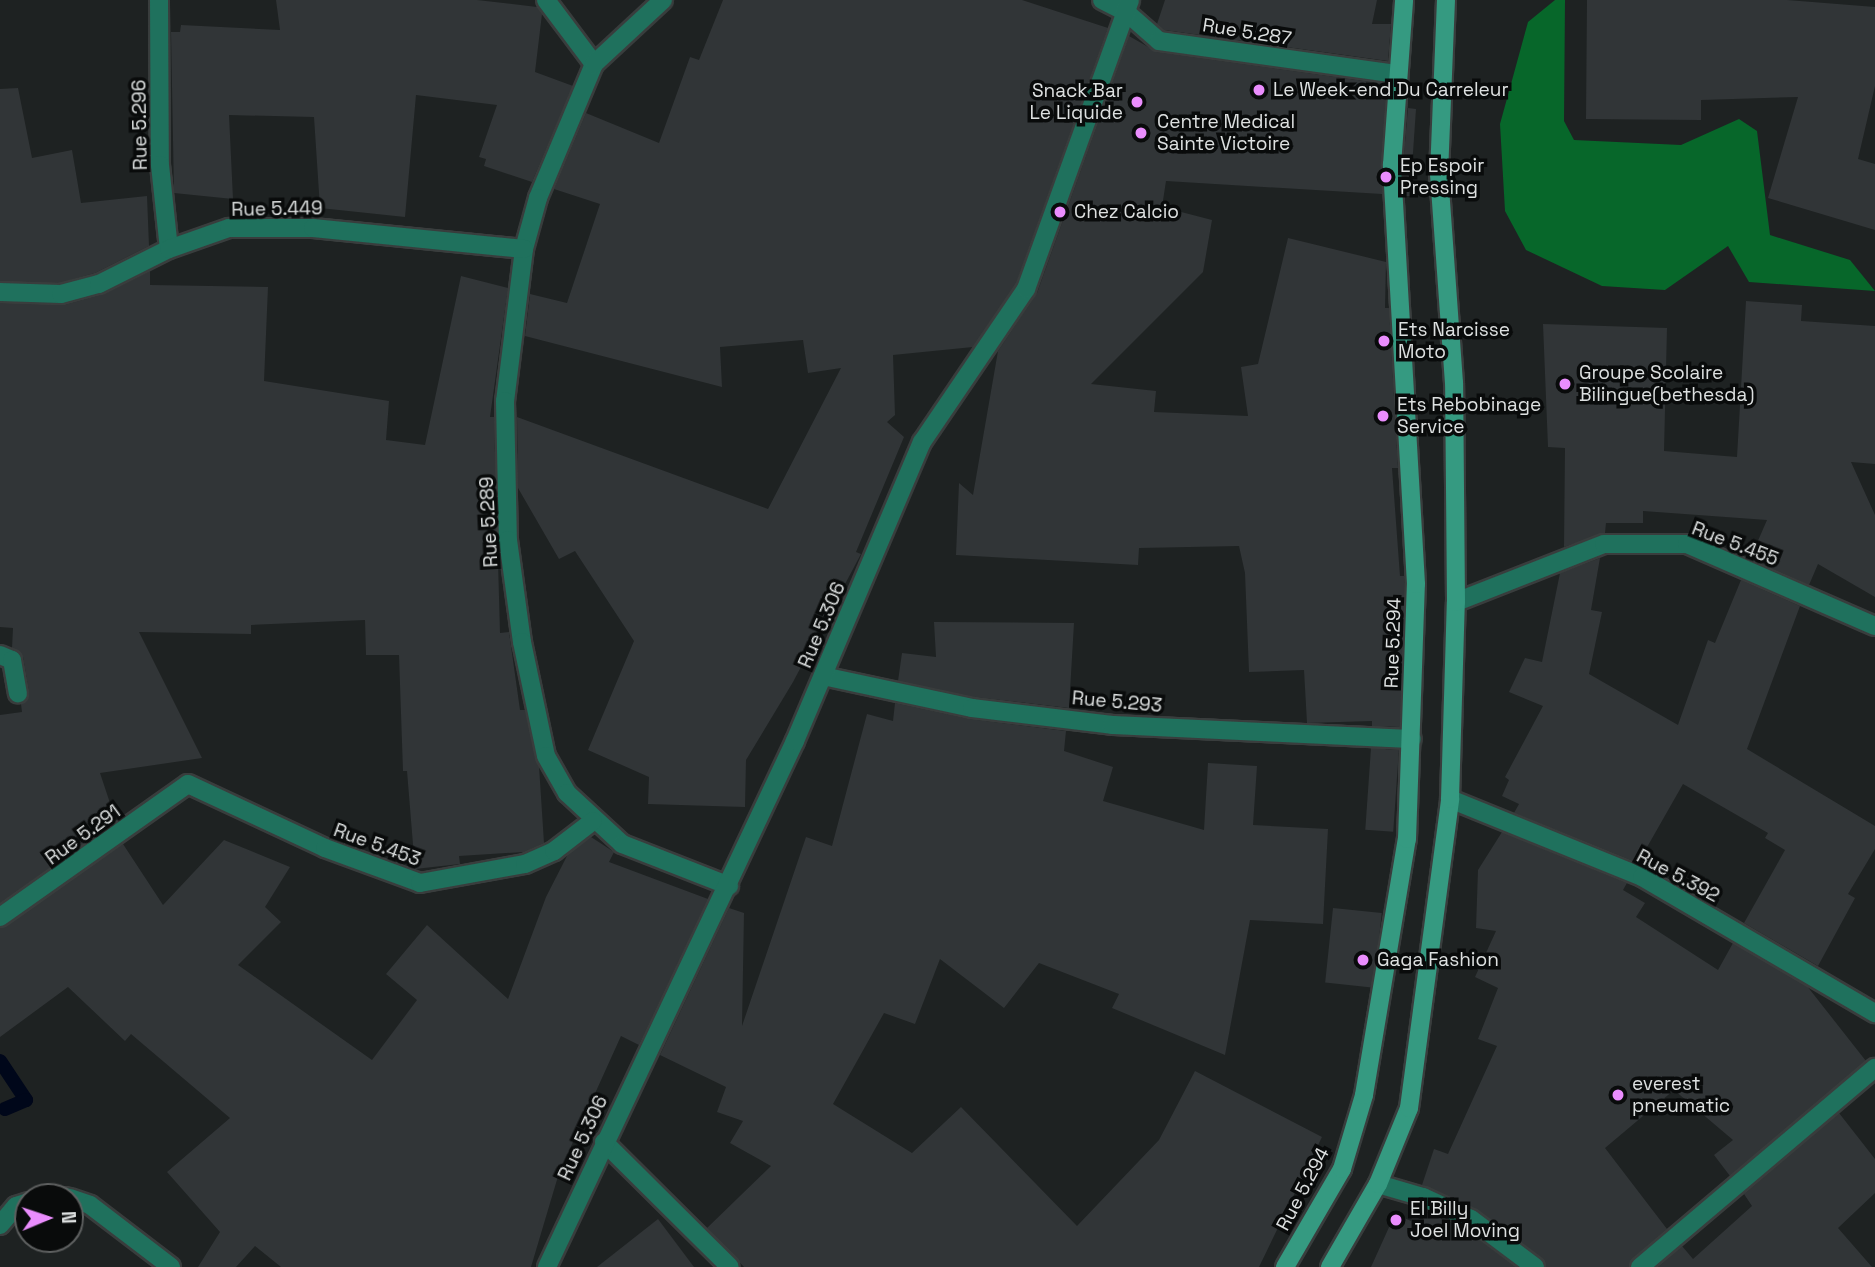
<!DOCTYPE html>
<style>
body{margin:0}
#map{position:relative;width:1875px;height:1267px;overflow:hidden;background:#1e2222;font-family:"Space Grotesk",sans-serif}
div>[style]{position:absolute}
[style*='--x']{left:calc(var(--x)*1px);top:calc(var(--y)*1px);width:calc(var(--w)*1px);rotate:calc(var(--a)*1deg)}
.forest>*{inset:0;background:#07672a}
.stream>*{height:14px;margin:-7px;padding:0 7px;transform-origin:7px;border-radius:7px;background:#00071a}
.building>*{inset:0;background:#313537;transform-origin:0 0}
.roads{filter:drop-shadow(2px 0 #393d3d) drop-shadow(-2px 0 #393d3d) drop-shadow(0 2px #393d3d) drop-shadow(0 -2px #393d3d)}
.street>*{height:18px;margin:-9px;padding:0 9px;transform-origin:9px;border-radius:9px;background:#1f715d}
.secondary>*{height:18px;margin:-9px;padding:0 9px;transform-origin:9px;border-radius:9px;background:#359a81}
.dots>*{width:19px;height:19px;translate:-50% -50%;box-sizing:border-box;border:4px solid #090b0b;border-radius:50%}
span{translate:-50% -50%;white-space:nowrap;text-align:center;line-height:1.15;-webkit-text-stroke:7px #090b0b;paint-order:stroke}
.street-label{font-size:19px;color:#dde0e0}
.poi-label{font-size:19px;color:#dde0e0}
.left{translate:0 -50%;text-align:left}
.right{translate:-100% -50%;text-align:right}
.north{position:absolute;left:14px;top:1183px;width:70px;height:70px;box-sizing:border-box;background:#090b0b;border:2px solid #5e6060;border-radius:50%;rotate:88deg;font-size:19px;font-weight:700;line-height:28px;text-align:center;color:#dde0e0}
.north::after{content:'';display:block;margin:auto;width:24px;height:32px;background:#ea8dfd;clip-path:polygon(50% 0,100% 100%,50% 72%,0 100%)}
</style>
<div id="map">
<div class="forest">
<i style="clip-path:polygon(1555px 0,1565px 0,1564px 121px,1574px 140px,1681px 145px,1739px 119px,1757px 131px,1770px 235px,1850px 260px,1875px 291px,1749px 282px,1728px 246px,1665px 290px,1602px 286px,1526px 250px,1505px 211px,1500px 124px,1528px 22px)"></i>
</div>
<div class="stream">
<i style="--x:0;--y:1061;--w:47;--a:56.3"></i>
<i style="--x:26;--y:1100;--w:23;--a:157"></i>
</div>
<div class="building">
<i style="clip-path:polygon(276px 0,477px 0,537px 7px,542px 14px,535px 72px,573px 86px,532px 182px,484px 166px,486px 159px,479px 157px,497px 105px,416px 95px,405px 217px,320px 208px,314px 117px,229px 115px,233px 199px,174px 193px,171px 32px,180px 32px,181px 25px,280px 30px)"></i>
<i style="clip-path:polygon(723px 0,1022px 0,1108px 28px,1016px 284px,973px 347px,893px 355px,895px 415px,887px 422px,904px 437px,856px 552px,861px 554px,793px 682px,746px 760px,745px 807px,648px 804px,649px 777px,588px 750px,634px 641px,575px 551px,559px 559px,518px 488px,517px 417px,768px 509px,841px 368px,808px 373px,803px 340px,720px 347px,722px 387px,525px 336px,530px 294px,567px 303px,600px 204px,554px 189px,586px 113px,659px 143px,690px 57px,699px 60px)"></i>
<i style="clip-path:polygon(1165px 0,1377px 0,1372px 24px,1391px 24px,1388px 61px,1164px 30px,1157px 24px)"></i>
<i style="clip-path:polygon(1587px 0,1787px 0,1875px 7px,1875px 86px,1858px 159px,1875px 164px,1875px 230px,1768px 198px,1798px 97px,1701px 100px,1701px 120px,1586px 119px)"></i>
<i style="clip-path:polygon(1129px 36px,1157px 52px,1386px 84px,1382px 194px,1166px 181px,1162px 207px,1212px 220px,1203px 272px,1091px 384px,1156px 391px,1154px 412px,1248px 416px,1241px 367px,1258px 364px,1288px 238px,1386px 262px,1385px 308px,1389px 308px,1398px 468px,1392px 468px,1400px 576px,1404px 576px,1405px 584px,1400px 727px,1372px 726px,1372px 721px,1307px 723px,1304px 670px,1249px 672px,1245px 573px,1239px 546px,1139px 548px,1138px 565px,956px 555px,959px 483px,973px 495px,998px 351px,1037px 293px)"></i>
<i style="clip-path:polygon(18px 88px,32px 158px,72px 150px,81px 203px,147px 196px,149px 246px,95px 273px,60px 283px,0 281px,0 89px)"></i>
<i style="clip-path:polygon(1408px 108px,1416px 109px,1410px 196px,1405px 196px,1403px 165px)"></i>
<i style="clip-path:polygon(150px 271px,150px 285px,268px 287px,264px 381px,389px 401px,386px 440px,425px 445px,461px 276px,508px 288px,490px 417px,494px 417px,500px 633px,509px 632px,520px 710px,525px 710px,539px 766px,544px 843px,524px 852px,459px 856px,460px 864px,415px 869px,407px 771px,403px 771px,399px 655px,366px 655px,365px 620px,251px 625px,251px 634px,139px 632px,202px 758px,100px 773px,116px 821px,0 903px,0 715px,22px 712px,21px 704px,29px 692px,23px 657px,12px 648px,13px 628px,0 627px,0 303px,64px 305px,104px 294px)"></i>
<i style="clip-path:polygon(1746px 301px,1802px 305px,1801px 321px,1875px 326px,1875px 464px,1851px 462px,1875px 515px,1875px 597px,1818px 564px,1809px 585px,1750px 559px,1767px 520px,1643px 511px,1643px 523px,1606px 523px,1605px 533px,1564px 547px,1565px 448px,1548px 447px,1543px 324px,1667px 328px,1664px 451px,1737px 457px)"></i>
<i style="clip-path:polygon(1600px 558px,1591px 610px,1602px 612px,1589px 674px,1678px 725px,1708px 640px,1715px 643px,1741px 580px,1800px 606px,1747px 749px,1875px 826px,1875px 849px,1848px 894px,1855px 898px,1818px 966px,1744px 923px,1785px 850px,1765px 838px,1768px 833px,1683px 784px,1638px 863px,1514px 813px,1519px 804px,1502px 796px,1509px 780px,1505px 777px,1543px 706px,1509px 692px,1525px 658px,1542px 662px,1560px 573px)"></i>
<i style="clip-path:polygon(934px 622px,1074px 623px,1069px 708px,974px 697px,898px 681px,902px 653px,936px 657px)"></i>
<i style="clip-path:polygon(895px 703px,970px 719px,1066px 731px,1064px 751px,1113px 767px,1103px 801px,1204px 830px,1208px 763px,1257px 766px,1253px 825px,1328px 829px,1323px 924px,1250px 920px,1225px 1055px,1112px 1008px,1119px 994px,1039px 963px,1004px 1008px,940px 959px,915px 1024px,884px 1013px,833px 1104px,912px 1153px,961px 1107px,1077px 1226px,1159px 1140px,1195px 1071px,1322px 1137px,1259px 1267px,744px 1267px,707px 1228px,771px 1166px,730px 1143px,743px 1121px,717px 1112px,726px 1087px,660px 1055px,729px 908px,744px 913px,742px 1026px,806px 837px,832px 846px,867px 714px,893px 721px)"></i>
<i style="left:1371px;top:748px;width:28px;height:82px;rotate:4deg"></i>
<i style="clip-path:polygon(1502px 832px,1627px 883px,1623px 890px,1645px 903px,1636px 917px,1718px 970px,1733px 943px,1807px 986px,1866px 1061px,1730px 1176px,1714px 1155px,1733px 1140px,1674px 1090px,1605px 1148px,1667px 1229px,1633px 1258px,1629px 1267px,1546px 1267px,1542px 1258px,1478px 1210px,1422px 1185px,1434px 1149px,1448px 1154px,1497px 1046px,1478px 1039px,1498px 988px,1475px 977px,1496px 931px,1476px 928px,1478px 870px)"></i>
<i style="clip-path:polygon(591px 837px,614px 852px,609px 862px,708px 899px,639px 1045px,621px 1036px,559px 1173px,531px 1267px,281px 1267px,255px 1246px,236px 1267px,198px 1267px,220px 1232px,167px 1172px,230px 1118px,131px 1034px,125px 1041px,68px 987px,0 1037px,0 928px,123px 844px,163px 905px,224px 840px,290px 867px,265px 907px,281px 922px,238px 965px,372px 1060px,417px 1000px,386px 974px,427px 925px,508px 999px,546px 897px,568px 854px)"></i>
<i style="left:1333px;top:908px;width:49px;height:75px;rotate:6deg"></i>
<i style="clip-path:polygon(1839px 1113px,1875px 1159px,1875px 1193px,1838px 1228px,1872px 1267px,1658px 1267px,1682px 1246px,1693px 1259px,1752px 1206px,1744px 1194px)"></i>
<i style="clip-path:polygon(1415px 1207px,1465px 1229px,1516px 1267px,1371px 1267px,1395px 1214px,1411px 1221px)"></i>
<i style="clip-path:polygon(658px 1219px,694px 1267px,597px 1267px)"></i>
</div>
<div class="roads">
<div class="street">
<i style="--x:159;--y:0;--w:165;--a:89.7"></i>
<i style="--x:160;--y:165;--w:84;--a:83.9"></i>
<i style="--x:546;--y:0;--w:80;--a:53.1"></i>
<i style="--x:594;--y:64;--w:145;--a:112.7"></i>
<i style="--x:538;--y:198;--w:53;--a:105.4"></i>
<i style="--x:524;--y:249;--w:153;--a:97.1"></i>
<i style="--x:505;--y:401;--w:139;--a:88.8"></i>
<i style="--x:508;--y:540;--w:103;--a:82.2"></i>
<i style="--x:522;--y:642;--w:116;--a:78.1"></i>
<i style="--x:546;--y:756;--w:43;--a:60.4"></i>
<i style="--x:567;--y:793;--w:75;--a:42.8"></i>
<i style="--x:622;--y:844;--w:115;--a:21.4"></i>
<i style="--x:1102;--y:0;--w:27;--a:27"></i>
<i style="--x:1126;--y:12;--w:44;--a:41.3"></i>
<i style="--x:1159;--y:41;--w:241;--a:7.9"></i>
<i style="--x:594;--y:64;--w:94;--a:-42.8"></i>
<i style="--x:0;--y:292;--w:61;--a:1.9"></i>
<i style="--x:61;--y:294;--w:39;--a:-15"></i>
<i style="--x:99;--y:284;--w:78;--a:-26.6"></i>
<i style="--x:169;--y:249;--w:64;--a:-19.3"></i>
<i style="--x:229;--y:228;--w:84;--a:0"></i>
<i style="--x:313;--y:228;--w:212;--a:5.7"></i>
<i style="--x:1456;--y:602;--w:159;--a:-21.4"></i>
<i style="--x:1604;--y:544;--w:83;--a:0"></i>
<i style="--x:1687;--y:544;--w:205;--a:23.6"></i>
<i style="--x:0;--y:655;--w:13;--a:23"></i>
<i style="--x:12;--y:660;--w:34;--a:80"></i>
<i style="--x:823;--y:676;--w:152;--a:12.1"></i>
<i style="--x:972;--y:708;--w:141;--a:6.9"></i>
<i style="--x:1112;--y:725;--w:300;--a:2.7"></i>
<i style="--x:1450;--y:799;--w:207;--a:22.1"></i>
<i style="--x:1642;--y:877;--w:270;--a:30.3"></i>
<i style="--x:0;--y:917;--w:230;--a:-35.3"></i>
<i style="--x:188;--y:784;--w:151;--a:25"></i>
<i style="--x:325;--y:848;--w:101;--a:20.2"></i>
<i style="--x:420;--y:883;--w:107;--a:-10.3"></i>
<i style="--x:525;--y:864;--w:32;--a:-24"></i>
<i style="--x:554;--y:851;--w:49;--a:-37.6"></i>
<i style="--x:604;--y:1142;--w:177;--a:44.8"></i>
<i style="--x:1378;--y:1184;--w:47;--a:16.1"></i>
<i style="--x:1423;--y:1197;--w:53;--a:24.6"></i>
<i style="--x:1471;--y:1219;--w:80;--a:36.9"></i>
<i style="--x:45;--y:1197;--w:21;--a:0"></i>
<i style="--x:70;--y:1198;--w:21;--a:19"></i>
<i style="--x:90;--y:1205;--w:102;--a:37.4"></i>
<i style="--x:0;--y:1225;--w:25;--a:-50"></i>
<i style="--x:16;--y:1206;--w:13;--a:-18"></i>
<i style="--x:547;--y:1267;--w:582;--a:-64.76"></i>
<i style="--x:795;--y:741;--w:325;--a:-67"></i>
<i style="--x:922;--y:442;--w:185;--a:-55.8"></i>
<i style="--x:1026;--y:289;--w:307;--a:-70.2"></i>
<i style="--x:1640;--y:1267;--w:308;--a:-40.3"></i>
</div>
<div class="secondary">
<i style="--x:1285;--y:1267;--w:113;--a:-59.8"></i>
<i style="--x:1342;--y:1169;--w:77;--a:-73.4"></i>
<i style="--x:1364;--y:1095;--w:260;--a:-80.5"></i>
<i style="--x:1407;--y:839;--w:255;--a:-88"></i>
<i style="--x:1416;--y:584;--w:420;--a:-93.3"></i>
<i style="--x:1392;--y:165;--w:165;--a:-85.8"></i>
<i style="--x:1330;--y:1267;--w:96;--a:-60"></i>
<i style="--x:1378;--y:1184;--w:82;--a:-67.8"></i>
<i style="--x:1409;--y:1108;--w:312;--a:-82.4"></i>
<i style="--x:1450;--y:799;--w:197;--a:-88.3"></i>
<i style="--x:1456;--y:602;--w:219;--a:-90.5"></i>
<i style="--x:1454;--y:383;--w:210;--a:-94.1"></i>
<i style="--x:1439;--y:174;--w:174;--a:-87.7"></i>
</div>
</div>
<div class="dots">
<i style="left:1259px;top:90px;background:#ea8dfd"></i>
<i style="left:1137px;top:102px;background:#ea8dfd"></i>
<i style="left:1141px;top:133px;background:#ea8dfd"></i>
<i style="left:1386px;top:177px;background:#ea8dfd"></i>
<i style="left:1060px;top:212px;background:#ea8dfd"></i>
<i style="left:1384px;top:341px;background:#ea8dfd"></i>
<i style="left:1565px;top:384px;background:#ea8dfd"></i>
<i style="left:1383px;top:416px;background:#ea8dfd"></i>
<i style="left:1363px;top:960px;background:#ea8dfd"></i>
<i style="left:1618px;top:1095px;background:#ea8dfd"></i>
<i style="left:1396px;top:1220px;background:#ea8dfd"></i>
</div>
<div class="street-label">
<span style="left:1247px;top:32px;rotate:9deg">Rue 5.287</span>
<span style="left:140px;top:125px;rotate:-91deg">Rue 5.296</span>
<span style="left:277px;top:209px;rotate:-1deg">Rue 5.449</span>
<span style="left:489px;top:522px;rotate:-93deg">Rue 5.289</span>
<span style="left:1735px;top:544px;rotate:21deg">Rue 5.455</span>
<span style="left:822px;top:625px;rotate:-67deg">Rue 5.306</span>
<span style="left:1393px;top:643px;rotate:-88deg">Rue 5.294</span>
<span style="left:1117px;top:702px;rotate:5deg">Rue 5.293</span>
<span style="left:83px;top:835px;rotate:-36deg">Rue 5.291</span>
<span style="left:377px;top:845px;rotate:20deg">Rue 5.453</span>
<span style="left:1678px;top:876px;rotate:28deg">Rue 5.392</span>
<span style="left:583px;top:1138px;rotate:-65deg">Rue 5.306</span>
<span style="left:1303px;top:1189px;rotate:-62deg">Rue 5.294</span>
</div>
<div class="poi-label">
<span class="left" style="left:1273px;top:90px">Le Week-end Du Carreleur</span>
<span class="right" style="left:1123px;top:102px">Snack Bar<br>Le Liquide</span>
<span class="left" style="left:1157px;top:133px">Centre Medical<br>Sainte Victoire</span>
<span class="left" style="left:1400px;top:177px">Ep Espoir<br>Pressing</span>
<span class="left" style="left:1074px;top:212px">Chez Calcio</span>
<span class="left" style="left:1398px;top:341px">Ets Narcisse<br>Moto</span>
<span class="left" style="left:1579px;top:384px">Groupe Scolaire<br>Bilingue(bethesda)</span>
<span class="left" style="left:1397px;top:416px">Ets Rebobinage<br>Service</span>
<span class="left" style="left:1377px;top:960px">Gaga Fashion</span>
<span class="left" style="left:1632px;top:1095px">everest<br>pneumatic</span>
<span class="left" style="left:1410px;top:1220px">El Billy<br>Joel Moving</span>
</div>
<div class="north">N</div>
</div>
